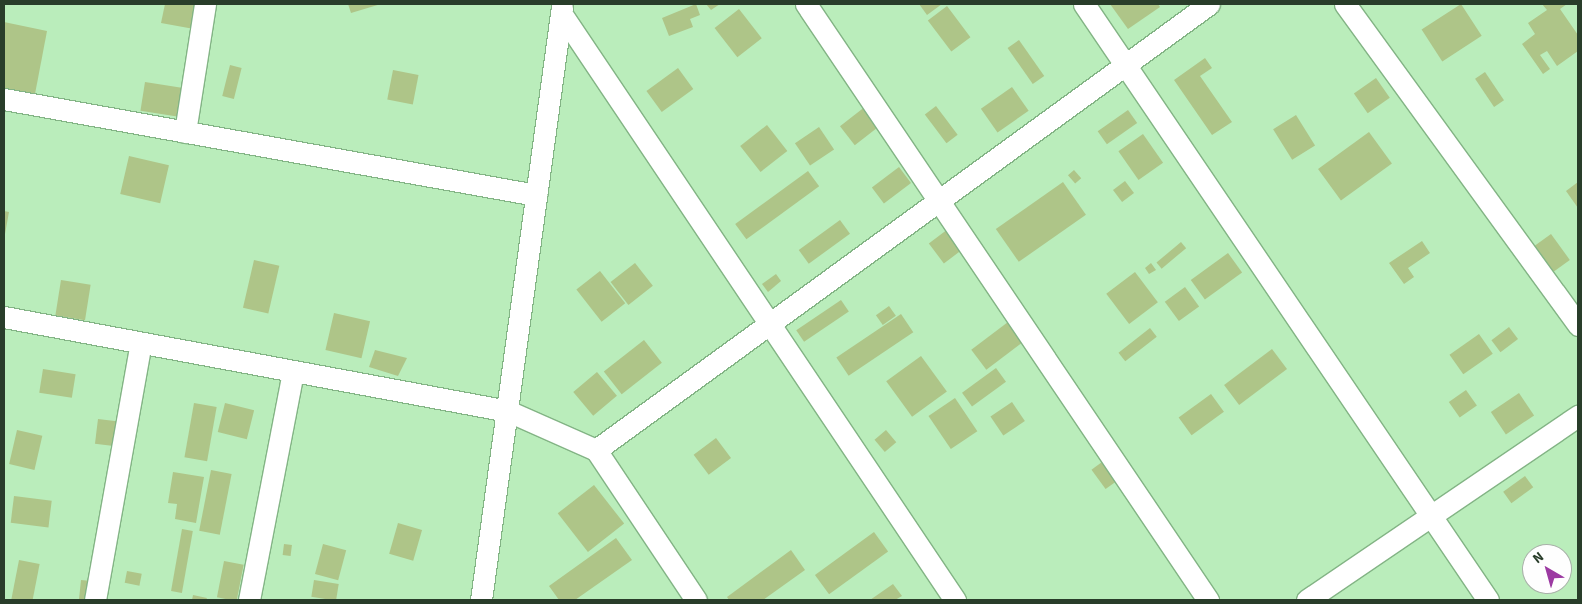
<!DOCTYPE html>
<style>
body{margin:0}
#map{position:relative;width:1582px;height:604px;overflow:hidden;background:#baedbb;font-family:"Source Sans 3",sans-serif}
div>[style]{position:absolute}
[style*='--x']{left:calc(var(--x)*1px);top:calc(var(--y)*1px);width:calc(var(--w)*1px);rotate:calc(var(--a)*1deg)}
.building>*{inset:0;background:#aec588;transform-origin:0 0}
.roads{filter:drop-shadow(1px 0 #83b485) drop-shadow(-1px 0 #83b485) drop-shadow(0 1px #83b485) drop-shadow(0 -1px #83b485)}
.minor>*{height:21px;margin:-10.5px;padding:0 10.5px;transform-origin:10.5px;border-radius:10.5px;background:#fff}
span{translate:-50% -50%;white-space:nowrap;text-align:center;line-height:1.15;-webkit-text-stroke:4px #fefefe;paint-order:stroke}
.frame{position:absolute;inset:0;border:5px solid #293d2a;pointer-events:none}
.north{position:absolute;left:1522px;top:544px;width:50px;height:50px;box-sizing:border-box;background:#fefefe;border:1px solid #a9b1a9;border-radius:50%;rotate:322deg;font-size:14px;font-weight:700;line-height:20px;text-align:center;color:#293d2a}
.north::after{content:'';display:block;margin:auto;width:18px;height:22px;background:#9c3aa2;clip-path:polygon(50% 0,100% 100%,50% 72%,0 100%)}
</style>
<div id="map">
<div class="building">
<i style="clip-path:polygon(165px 4px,199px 4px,194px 29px,161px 23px)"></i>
<i style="clip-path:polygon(348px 4px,381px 4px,351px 13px)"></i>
<i style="clip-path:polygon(696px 4px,700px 15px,690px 19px,693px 27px,669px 36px,662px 18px)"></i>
<i style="clip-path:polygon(706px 4px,720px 4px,711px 10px)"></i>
<i style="clip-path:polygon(919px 4px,942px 4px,927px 15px)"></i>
<i style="clip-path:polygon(1110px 4px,1158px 4px,1160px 7px,1128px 29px)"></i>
<i style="left:1461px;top:4px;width:38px;height:47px;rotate:57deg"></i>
<i style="clip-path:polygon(1542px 4px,1567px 4px,1560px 9px,1578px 35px,1578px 51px,1557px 66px,1547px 51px,1540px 55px,1550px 69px,1543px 74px,1522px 44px,1535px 34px,1528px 23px,1547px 10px)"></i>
<i style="left:947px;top:6px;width:39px;height:24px;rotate:53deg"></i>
<i style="left:739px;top:9px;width:37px;height:31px;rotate:52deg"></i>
<i style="clip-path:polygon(4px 22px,47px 31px,35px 94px,4px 88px)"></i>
<i style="left:1019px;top:40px;width:44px;height:14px;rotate:55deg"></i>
<i style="clip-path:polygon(1205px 58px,1212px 68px,1200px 76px,1232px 122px,1212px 135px,1174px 80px)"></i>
<i style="left:230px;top:65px;width:12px;height:32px;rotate:14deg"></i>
<i style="left:678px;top:68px;width:26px;height:39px;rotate:54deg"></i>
<i style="left:393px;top:70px;width:26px;height:30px;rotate:11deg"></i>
<i style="left:1485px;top:72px;width:34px;height:12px;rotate:56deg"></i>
<i style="left:1376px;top:78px;width:24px;height:27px;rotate:55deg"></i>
<i style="left:145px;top:82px;width:37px;height:29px;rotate:9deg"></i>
<i style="left:1012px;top:87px;width:29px;height:38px;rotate:55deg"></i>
<i style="left:866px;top:106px;width:24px;height:33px;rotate:52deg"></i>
<i style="left:936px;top:106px;width:36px;height:14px;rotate:53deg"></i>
<i style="left:1128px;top:110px;width:16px;height:37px;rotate:55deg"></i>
<i style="left:1296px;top:115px;width:36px;height:27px;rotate:58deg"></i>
<i style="left:767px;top:125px;width:33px;height:34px;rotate:52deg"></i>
<i style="left:819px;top:127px;width:27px;height:29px;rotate:56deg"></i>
<i style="left:1369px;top:132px;width:39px;height:63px;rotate:54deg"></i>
<i style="left:1143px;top:134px;width:35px;height:30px;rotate:55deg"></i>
<i style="left:129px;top:156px;width:41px;height:39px;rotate:13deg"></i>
<i style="left:899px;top:167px;width:20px;height:34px;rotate:53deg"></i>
<i style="left:1074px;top:170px;width:11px;height:8px;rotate:49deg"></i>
<i style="left:808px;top:171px;width:19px;height:90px;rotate:54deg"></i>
<i style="left:1125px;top:181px;width:15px;height:15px;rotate:53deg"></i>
<i style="left:1063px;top:182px;width:40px;height:82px;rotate:55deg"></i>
<i style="clip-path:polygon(1578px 182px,1578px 208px,1566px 191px)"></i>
<i style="clip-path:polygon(4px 211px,9px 212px,5px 234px,4px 234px)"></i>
<i style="left:840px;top:220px;width:17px;height:51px;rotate:54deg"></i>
<i style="left:948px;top:229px;width:25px;height:24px;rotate:53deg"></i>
<i style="left:1551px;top:234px;width:32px;height:27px;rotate:54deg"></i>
<i style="clip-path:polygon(1422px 241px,1430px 253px,1408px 268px,1414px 277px,1404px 284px,1389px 263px)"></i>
<i style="left:1181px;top:242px;width:8px;height:32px;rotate:50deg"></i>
<i style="left:1228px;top:253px;width:24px;height:46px;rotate:54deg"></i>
<i style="left:254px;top:260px;width:26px;height:49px;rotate:13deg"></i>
<i style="left:635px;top:263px;width:29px;height:31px;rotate:52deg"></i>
<i style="clip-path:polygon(1151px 263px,1156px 270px,1149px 274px,1145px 268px)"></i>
<i style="left:600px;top:271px;width:41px;height:30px;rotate:52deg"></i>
<i style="left:1135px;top:272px;width:38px;height:36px;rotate:53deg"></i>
<i style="clip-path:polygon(776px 274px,781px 281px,768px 292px,762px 284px)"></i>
<i style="left:61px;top:280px;width:30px;height:36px;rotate:9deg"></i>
<i style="left:1185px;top:287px;width:24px;height:25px;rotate:54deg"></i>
<i style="left:841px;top:300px;width:14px;height:54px;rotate:56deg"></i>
<i style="left:889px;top:306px;width:12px;height:16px;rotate:55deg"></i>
<i style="left:334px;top:313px;width:37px;height:38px;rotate:13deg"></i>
<i style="left:901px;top:314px;width:22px;height:78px;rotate:56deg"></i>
<i style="left:1012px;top:319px;width:25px;height:51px;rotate:53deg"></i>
<i style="left:1509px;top:327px;width:15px;height:22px;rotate:53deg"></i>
<i style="left:1150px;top:328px;width:11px;height:40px;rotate:52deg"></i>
<i style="left:1479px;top:334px;width:24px;height:36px;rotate:55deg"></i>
<i style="left:644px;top:340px;width:29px;height:51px;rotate:52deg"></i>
<i style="left:1272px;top:349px;width:25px;height:60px;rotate:53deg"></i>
<i style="clip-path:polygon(375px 350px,407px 358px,398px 376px,369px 367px)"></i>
<i style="left:921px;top:356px;width:44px;height:43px;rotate:54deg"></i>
<i style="left:996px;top:368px;width:17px;height:42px;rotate:54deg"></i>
<i style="left:43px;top:369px;width:33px;height:24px;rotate:9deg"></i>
<i style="left:597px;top:372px;width:31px;height:31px;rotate:50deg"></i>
<i style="left:1466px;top:390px;width:19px;height:21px;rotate:55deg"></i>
<i style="left:1519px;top:393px;width:27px;height:34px;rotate:56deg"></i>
<i style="left:1211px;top:394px;width:22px;height:40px;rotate:54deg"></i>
<i style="left:955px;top:398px;width:40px;height:32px;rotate:56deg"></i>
<i style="left:1012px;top:402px;width:23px;height:26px;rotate:56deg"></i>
<i style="left:194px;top:403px;width:23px;height:55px;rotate:10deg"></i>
<i style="left:225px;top:403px;width:30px;height:30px;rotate:14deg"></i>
<i style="left:98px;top:419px;width:23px;height:25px;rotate:7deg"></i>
<i style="left:17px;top:430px;width:26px;height:35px;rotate:13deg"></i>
<i style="left:886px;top:430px;width:16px;height:15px;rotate:50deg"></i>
<i style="left:716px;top:438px;width:25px;height:28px;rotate:53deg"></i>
<i style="left:1102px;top:462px;width:24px;height:13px;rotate:54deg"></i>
<i style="left:211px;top:470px;width:21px;height:62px;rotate:11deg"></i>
<i style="clip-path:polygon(173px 472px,204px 477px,196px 523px,175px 519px,177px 504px,168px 503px)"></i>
<i style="left:1525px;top:476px;width:14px;height:27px;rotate:54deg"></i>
<i style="left:594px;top:485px;width:49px;height:46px;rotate:52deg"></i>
<i style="left:14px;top:496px;width:38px;height:27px;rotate:7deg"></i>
<i style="left:398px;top:523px;width:25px;height:32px;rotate:16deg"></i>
<i style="left:182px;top:529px;width:11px;height:63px;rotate:10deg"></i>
<i style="left:874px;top:532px;width:24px;height:73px;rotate:54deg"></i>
<i style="clip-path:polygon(616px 538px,632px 560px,575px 600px,559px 600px,549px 586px)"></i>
<i style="left:284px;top:544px;width:8px;height:11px;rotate:7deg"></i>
<i style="left:323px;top:544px;width:24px;height:31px;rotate:15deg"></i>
<i style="clip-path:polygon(791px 550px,805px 570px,763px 600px,729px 600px,727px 597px)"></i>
<i style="left:19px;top:560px;width:21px;height:41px;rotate:11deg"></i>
<i style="left:224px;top:561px;width:20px;height:37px;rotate:11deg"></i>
<i style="left:127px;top:571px;width:15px;height:12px;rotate:11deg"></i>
<i style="left:81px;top:580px;width:10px;height:20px;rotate:6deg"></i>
<i style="left:314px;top:580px;width:25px;height:17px;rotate:9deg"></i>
<i style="clip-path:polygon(893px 584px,902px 596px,895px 600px,870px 600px)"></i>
<i style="clip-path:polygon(193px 595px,207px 598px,206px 600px,192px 600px)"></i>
</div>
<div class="roads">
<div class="minor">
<i style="--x:806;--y:4;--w:719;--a:56"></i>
<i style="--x:1084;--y:4;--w:720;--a:55.87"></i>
<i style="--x:1345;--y:4;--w:397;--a:54"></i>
<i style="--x:561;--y:13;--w:707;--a:56.13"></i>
<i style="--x:4;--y:99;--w:541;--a:10.23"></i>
<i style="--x:185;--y:132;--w:130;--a:-81.1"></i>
<i style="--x:4;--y:317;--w:513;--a:10.56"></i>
<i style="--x:508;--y:411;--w:96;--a:23.9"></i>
<i style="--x:596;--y:450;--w:180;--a:56.3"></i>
<i style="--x:596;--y:450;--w:758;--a:-36.04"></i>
<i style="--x:95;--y:600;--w:261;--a:-79.9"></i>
<i style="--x:249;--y:600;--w:233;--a:-79.1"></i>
<i style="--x:481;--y:600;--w:599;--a:-82.23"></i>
<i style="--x:1307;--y:600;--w:328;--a:-34.2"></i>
</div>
</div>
<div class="frame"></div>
<div class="north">N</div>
</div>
